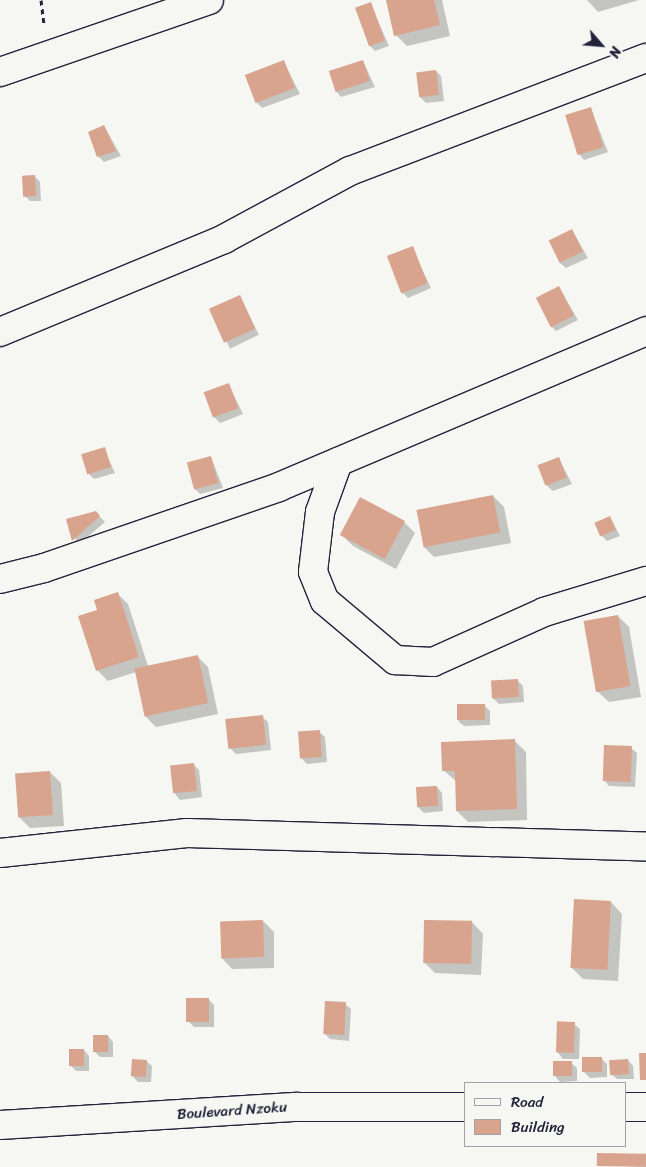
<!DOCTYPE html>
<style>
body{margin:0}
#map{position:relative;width:646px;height:1167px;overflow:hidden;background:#f6f6f2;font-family:Sriracha,sans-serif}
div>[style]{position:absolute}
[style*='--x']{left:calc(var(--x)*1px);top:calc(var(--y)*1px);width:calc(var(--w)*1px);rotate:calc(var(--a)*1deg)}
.shadow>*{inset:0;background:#0003;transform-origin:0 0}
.building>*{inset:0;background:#d8a48d;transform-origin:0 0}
.path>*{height:3px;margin-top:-1.5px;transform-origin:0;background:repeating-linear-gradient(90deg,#22223b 0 5px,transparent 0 9px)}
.roads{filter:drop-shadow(1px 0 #22223b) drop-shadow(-1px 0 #22223b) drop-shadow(0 1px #22223b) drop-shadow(0 -1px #22223b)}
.street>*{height:28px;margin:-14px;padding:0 14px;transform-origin:14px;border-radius:14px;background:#f6f6f2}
.secondary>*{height:28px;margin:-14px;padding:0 14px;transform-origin:14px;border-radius:14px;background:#f6f6f2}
span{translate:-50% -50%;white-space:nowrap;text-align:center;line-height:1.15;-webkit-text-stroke:4px #f6f6f2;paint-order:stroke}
.street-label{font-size:15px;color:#22223b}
.legend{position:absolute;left:464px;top:1082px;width:162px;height:65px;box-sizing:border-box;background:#f6f6f2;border:1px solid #a1a1a9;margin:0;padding:6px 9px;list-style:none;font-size:15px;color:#22223b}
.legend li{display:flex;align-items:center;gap:10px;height:25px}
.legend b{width:25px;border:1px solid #a1a1a9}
.north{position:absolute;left:576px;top:20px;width:50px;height:50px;-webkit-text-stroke:4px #f6f6f2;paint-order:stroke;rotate:117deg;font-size:14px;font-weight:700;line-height:20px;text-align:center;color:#22223b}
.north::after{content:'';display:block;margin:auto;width:18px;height:22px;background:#22223b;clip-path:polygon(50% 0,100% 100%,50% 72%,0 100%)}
</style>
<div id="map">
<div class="shadow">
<i style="clip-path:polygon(387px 0,442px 0,450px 36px,407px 46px,396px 35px)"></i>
<i style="clip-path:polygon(587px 0,639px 0,598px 12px)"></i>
<i style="clip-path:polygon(370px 3px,389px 46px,375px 51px,370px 46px)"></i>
<i style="clip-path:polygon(363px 61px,375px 87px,341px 97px,336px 91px)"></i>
<i style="clip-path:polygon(284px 62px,300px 94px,262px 108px,257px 103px)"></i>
<i style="clip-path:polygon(436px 71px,441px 76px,444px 101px,426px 103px,420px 97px)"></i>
<i style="clip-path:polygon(591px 109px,608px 152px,584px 160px,579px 154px)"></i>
<i style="clip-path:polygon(104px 126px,121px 156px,104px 162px,98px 156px)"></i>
<i style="clip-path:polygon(35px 177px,40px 182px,41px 201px,30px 201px,24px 195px)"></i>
<i style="clip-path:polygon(572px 230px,588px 258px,566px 268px,560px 263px)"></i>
<i style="clip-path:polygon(412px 248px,431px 288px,408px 298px,402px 292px)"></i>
<i style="clip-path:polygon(559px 287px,578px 320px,556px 331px,551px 326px)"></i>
<i style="left:240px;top:296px;width:43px;height:32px;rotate:64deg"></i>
<i style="clip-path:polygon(229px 385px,243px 414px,220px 423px,214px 417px)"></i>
<i style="clip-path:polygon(104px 449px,115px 473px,94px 479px,89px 474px)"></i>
<i style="clip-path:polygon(211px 457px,223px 488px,200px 494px,194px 488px)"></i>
<i style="clip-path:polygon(559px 459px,572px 484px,553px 491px,547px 486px)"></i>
<i style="clip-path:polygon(493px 496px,504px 507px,511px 543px,434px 557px,423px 546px)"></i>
<i style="clip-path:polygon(95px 512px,105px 522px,78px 545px,68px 520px)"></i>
<i style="clip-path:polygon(610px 517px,620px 536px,607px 541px,602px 536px)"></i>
<i style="clip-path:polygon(404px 522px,415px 533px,396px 569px,353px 546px,342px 535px)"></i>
<i style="clip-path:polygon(117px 593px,128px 604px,148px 666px,197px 656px,208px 667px,218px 714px,156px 727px,145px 716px,136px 672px,108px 681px,97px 670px,99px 611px)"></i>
<i style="clip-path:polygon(618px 616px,629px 627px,641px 697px,609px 702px,597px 691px)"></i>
<i style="clip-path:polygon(517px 680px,523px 686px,524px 702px,499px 704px,493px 698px)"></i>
<i style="clip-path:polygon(484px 705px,490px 711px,490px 725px,464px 726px,458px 721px)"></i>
<i style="clip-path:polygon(262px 717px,268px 722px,271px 750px,236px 754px,230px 748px)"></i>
<i style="clip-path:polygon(319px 732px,325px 737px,327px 762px,307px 764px,302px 759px)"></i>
<i style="clip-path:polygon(514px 740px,526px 752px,527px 820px,468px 822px,457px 811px,456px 781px,443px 770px)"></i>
<i style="clip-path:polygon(631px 748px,637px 753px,635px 787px,609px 786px,604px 780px)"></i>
<i style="clip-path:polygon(193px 764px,199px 770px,202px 797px,180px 800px,175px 794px)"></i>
<i style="clip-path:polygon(50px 772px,61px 783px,64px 826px,30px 828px,19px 817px)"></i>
<i style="clip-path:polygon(437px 787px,442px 793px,443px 811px,424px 813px,418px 807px,417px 788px)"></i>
<i style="clip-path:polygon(611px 902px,622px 914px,618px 981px,583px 979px,572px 968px)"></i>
<i style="clip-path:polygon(263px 921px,274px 932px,274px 968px,232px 969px,221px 957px)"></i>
<i style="clip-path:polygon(472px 922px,483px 934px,481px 975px,435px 973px,424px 962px)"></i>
<i style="clip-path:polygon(208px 999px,214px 1005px,214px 1027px,194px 1027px,188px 1021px)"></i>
<i style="clip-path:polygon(345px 1004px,351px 1009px,349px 1041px,330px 1039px,325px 1034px)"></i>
<i style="clip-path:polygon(574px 1024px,580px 1029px,579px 1059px,563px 1059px,558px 1053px)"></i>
<i style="clip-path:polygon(108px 1036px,113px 1042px,113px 1057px,100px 1057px,94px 1051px)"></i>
<i style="clip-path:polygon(84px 1050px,89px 1056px,89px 1071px,76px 1071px,70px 1065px)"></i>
<i style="clip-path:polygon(601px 1058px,607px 1064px,607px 1077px,590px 1078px,584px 1072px)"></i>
<i style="clip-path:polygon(628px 1060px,633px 1066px,634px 1079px,617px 1079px,611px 1074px)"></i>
<i style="clip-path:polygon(146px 1061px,152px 1066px,151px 1082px,138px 1082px,132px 1076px)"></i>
<i style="clip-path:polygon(571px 1063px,577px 1068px,577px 1081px,560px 1082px,555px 1076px)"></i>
<i style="clip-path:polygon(646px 1155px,646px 1167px,598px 1165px)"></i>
</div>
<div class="building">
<i style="clip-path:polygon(386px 0,434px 0,440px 25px,394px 36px)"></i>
<i style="left:371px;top:2px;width:41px;height:17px;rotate:70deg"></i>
<i style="left:284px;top:60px;width:30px;height:42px;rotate:69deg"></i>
<i style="left:363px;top:60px;width:22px;height:36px;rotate:72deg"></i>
<i style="left:436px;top:70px;width:25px;height:20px;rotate:83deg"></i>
<i style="left:591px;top:107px;width:42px;height:27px;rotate:73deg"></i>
<i style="clip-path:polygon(104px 125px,116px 151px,97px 157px,88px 132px)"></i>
<i style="left:35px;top:175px;width:21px;height:13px;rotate:87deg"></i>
<i style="left:572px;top:229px;width:25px;height:26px;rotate:64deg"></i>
<i style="left:413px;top:246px;width:40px;height:28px;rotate:69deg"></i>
<i style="left:559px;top:286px;width:33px;height:26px;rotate:63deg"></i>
<i style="left:240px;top:295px;width:37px;height:34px;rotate:66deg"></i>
<i style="left:229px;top:383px;width:27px;height:27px;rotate:70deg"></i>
<i style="left:105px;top:447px;width:21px;height:25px;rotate:73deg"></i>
<i style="left:211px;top:456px;width:28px;height:25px;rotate:75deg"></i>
<i style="left:559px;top:457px;width:22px;height:23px;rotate:69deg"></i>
<i style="left:493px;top:495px;width:38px;height:78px;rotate:79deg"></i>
<i style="left:360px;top:497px;width:51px;height:43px;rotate:28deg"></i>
<i style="clip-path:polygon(96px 511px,100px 516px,72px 541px,66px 519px)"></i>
<i style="left:610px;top:516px;width:15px;height:17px;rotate:67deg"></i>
<i style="clip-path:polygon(118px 592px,139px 657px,96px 671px,78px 616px,97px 610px,94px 600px)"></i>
<i style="left:618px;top:615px;width:72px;height:35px;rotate:80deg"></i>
<i style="left:198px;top:655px;width:49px;height:65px;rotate:78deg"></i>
<i style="left:518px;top:679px;width:18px;height:27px;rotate:87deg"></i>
<i style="left:485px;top:704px;width:16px;height:28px;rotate:90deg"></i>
<i style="left:263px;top:715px;width:30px;height:38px;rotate:84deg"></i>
<i style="left:320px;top:730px;width:27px;height:22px;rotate:86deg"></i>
<i style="clip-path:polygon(515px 739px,517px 809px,456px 811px,455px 771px,442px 771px,441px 742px)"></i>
<i style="left:604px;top:745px;width:28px;height:36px;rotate:2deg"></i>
<i style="left:194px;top:763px;width:28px;height:24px;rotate:84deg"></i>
<i style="left:50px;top:771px;width:44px;height:35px;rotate:86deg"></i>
<i style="left:437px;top:786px;width:20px;height:21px;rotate:87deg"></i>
<i style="left:574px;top:899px;width:37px;height:69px;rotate:3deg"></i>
<i style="left:263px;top:920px;width:37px;height:43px;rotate:88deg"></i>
<i style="left:424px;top:920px;width:48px;height:43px;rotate:1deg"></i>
<i style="left:186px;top:998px;width:23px;height:24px"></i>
<i style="left:325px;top:1001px;width:21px;height:33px;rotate:3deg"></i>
<i style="left:575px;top:1022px;width:31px;height:18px;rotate:92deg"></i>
<i style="left:93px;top:1035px;width:15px;height:17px"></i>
<i style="left:69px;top:1049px;width:15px;height:17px"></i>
<i style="clip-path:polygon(639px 1053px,646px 1053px,646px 1080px,640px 1080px)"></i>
<i style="left:602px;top:1057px;width:15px;height:20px;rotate:90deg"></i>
<i style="left:132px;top:1059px;width:15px;height:17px;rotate:4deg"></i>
<i style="left:628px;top:1059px;width:15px;height:19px;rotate:86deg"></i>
<i style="left:572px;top:1061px;width:15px;height:19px;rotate:90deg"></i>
<i style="left:597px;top:1153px;width:49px;height:13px;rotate:1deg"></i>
</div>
<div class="path">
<i style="--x:41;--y:0;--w:24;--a:83"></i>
</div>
<div class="roads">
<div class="street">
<i style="--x:0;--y:72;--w:221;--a:-19"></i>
<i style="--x:0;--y:332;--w:243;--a:-22.5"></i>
<i style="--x:224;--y:239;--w:143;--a:-28.4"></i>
<i style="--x:350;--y:171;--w:317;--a:-20.9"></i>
<i style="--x:338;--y:462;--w:53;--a:109.8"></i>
<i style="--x:320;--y:512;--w:60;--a:96.7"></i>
<i style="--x:313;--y:572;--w:31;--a:68"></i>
<i style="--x:325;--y:601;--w:92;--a:40.1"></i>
<i style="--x:395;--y:660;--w:38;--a:3"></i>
<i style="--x:433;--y:662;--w:122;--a:-24.2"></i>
<i style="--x:544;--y:612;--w:107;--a:-16.9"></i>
<i style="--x:0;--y:579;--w:45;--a:-14"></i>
<i style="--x:44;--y:568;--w:249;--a:-19"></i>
<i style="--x:279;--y:487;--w:399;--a:-23"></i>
<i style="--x:0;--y:853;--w:188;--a:-6.1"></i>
<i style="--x:187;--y:833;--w:459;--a:1.7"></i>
</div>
<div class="secondary">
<i style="--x:625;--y:1107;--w:21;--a:0"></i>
<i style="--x:0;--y:1125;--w:298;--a:-3.5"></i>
<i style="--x:297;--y:1107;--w:168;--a:0"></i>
</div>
</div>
<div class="street-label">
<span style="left:232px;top:1111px;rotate:-4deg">Boulevard Nzoku</span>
</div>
<ul class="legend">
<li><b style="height:6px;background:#f6f6f2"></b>Road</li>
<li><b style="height:14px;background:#d8a48d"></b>Building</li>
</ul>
<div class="north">N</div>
</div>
